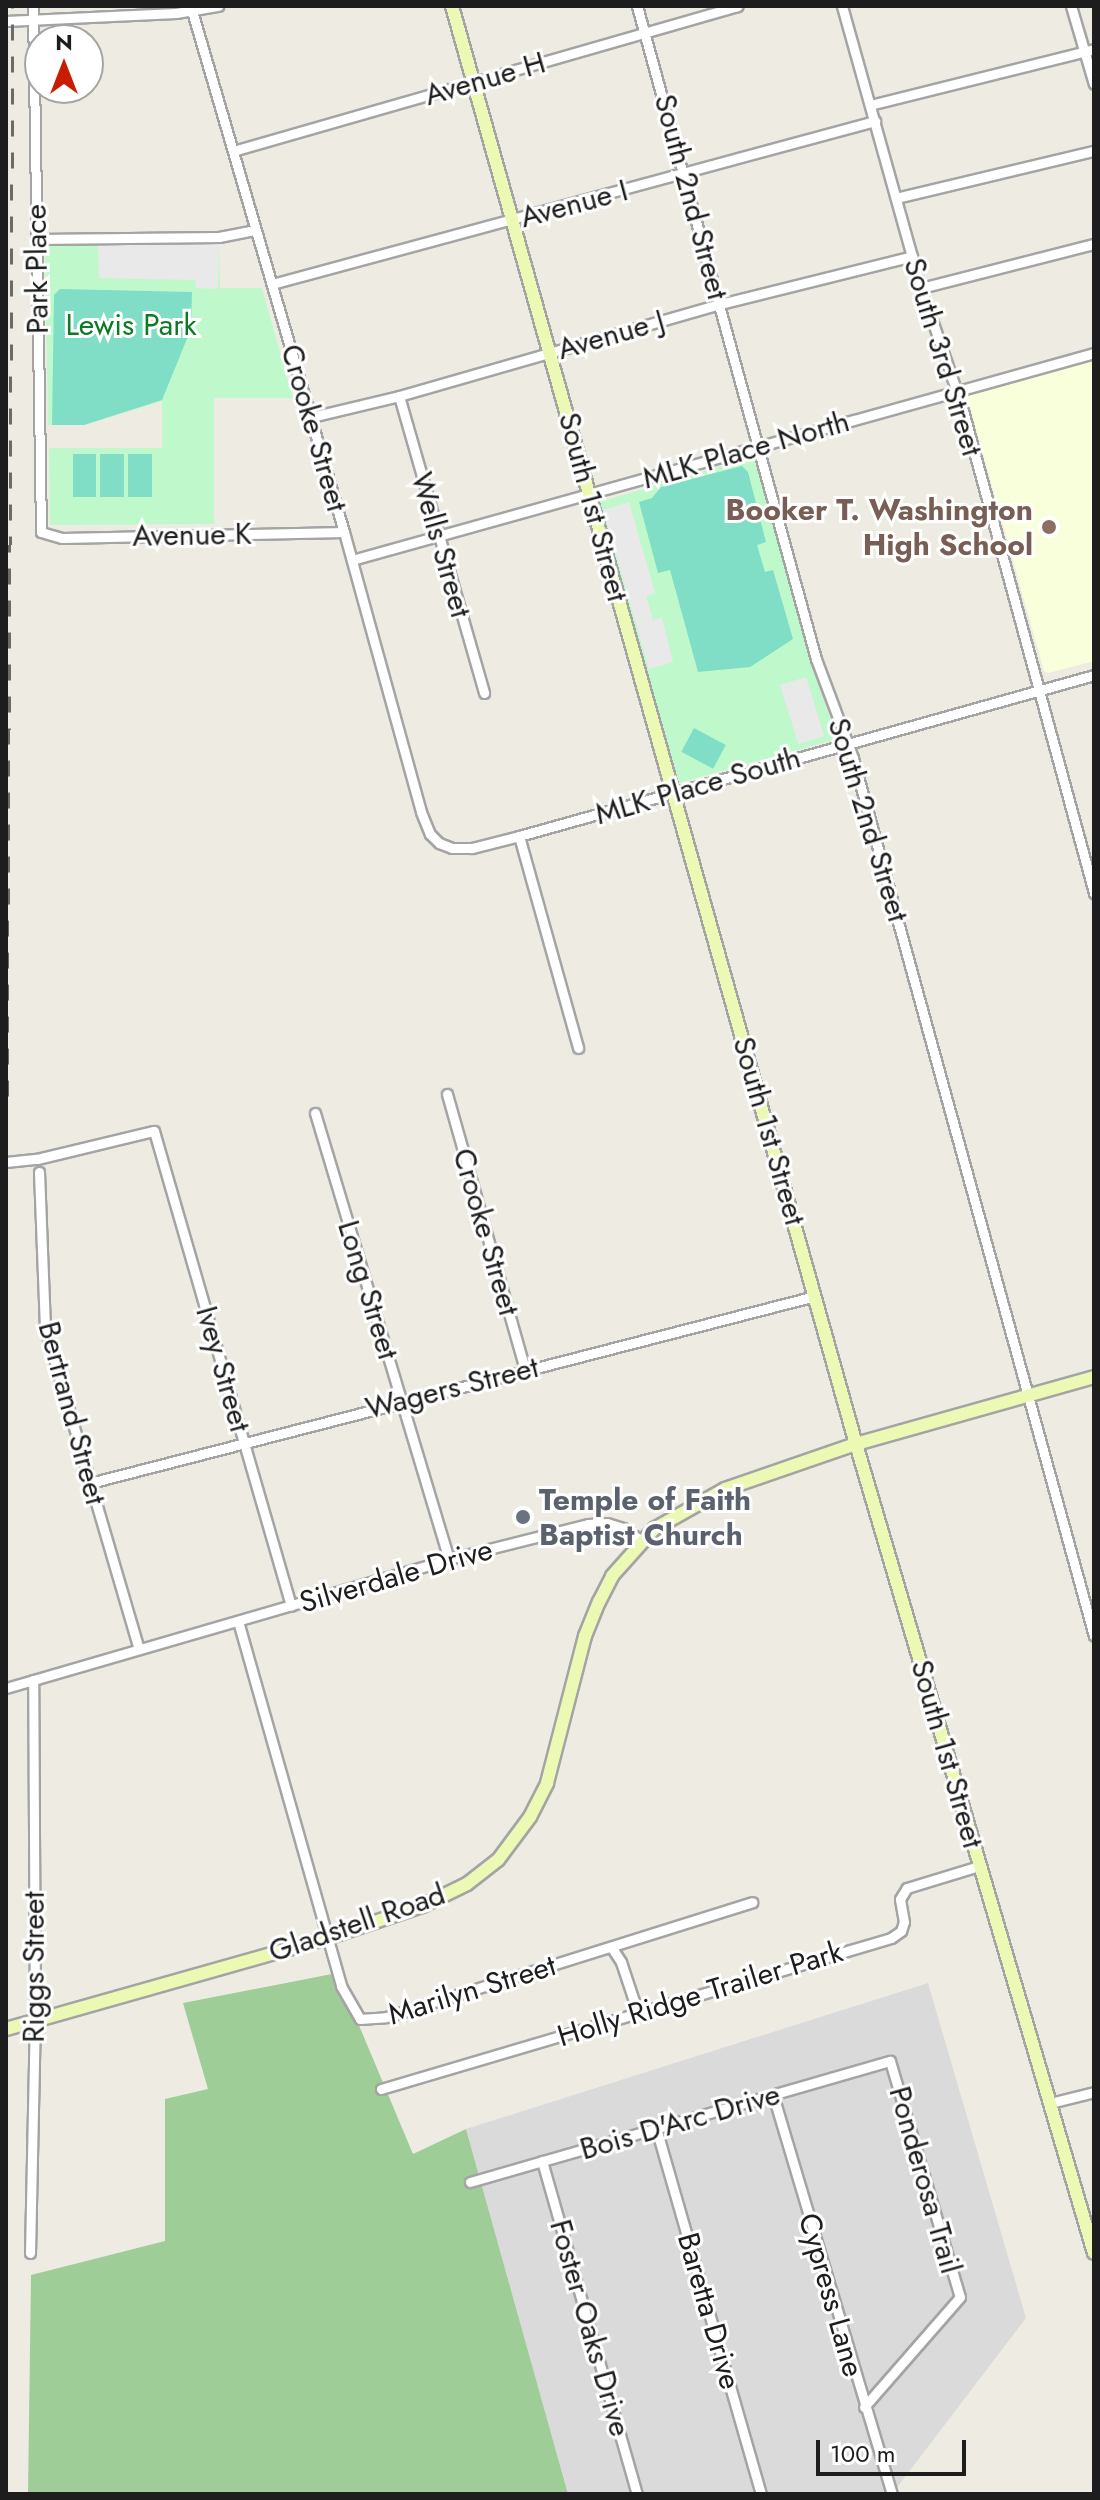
<!DOCTYPE html>
<style>
body{margin:0}
#map{position:relative;width:1100px;height:2500px;overflow:hidden;background:#eeece2;font-family:Jost,sans-serif}
div>[style]{position:absolute}
[style*='--x']{left:calc(var(--x)*1px);top:calc(var(--y)*1px);width:calc(var(--w)*1px);rotate:calc(var(--a)*1deg)}
.residential>*{inset:0;background:#dbdada}
.education>*{inset:0;background:#faffdb}
.forest>*{inset:0;background:#9fcd97}
.park>*{inset:0;background:#bff9cb}
.pitch>*{inset:0;background:#80ddc6;transform-origin:0 0}
.parking>*{inset:0;background:#e9e9e9;transform-origin:0 0}
.roads{filter:drop-shadow(2px 0 #a4a4a4) drop-shadow(-2px 0 #a4a4a4) drop-shadow(0 2px #a4a4a4) drop-shadow(0 -2px #a4a4a4)}
.street>*{height:9px;margin:-4.5px;padding:0 4.5px;transform-origin:4.5px;border-radius:4.5px;background:#fff}
.secondary>*{height:12px;margin:-6px;padding:0 6px;transform-origin:6px;border-radius:6px;background:#ecf9b5}
.rail>*{height:3px;margin-top:-1.5px;transform-origin:0;background:repeating-linear-gradient(90deg,#6b6b6b 0 16px,transparent 0 32px)}
.dots>*{width:22px;height:22px;translate:-50% -50%;box-sizing:border-box;border:4px solid #fff;border-radius:50%}
span{translate:-50% -50%;white-space:nowrap;text-align:center;line-height:1.15;-webkit-text-stroke:6px #fff;paint-order:stroke}
.street-label{font-size:30px;color:#1d1d1d}
.park-label{font-size:30px;color:#0c7a24}
.education-label{font-size:30px;color:#785e54;font-weight:700}
.right{translate:-100% -50%;text-align:right}
.worship-label{font-size:30px;color:#5b616d;font-weight:700}
.left{translate:0 -50%;text-align:left}
.frame{position:absolute;inset:0;border:8px solid #1d1d1d;pointer-events:none}
.north{position:absolute;left:24px;top:24px;width:80px;height:80px;box-sizing:border-box;background:#fff;border:2px solid #a5a5a5;border-radius:50%;rotate:0deg;font-size:22px;font-weight:700;line-height:32px;text-align:center;color:#1d1d1d}
.north::after{content:'';display:block;margin:auto;width:28px;height:36px;background:#c81d01;clip-path:polygon(50% 0,100% 100%,50% 72%,0 100%)}
.scale{position:absolute;left:816px;top:2440px;width:150px;height:36px;box-sizing:border-box;border:4px solid #1d1d1d;border-top:0;padding-left:10px;font-size:24px;line-height:28px;white-space:nowrap;color:#1d1d1d;-webkit-text-stroke:6px #fff;paint-order:stroke}
</style>
<div id="map">
<div class="residential">
<i style="clip-path:polygon(928px 1983px,1026px 2318px,892px 2494px,568px 2494px,466px 2129px)"></i>
</div>
<div class="education">
<i style="clip-path:polygon(1094px 358px,1094px 661px,1048px 673px,1044px 671px,966px 393px)"></i>
</div>
<div class="forest">
<i style="clip-path:polygon(337px 1973px,413px 2154px,466px 2129px,568px 2494px,28px 2494px,31px 2275px,165px 2241px,165px 2099px,208px 2089px,183px 2003px)"></i>
</div>
<div class="park">
<i style="clip-path:polygon(45px 244px,219px 244px,220px 288px,262px 288px,293px 398px,214px 398px,214px 524px,50px 525px,49px 448px,162px 448px,162px 401px,84px 425px,48px 425px)"></i>
<i style="clip-path:polygon(752px 457px,760px 473px,808px 651px,837px 739px,679px 783px,599px 502px)"></i>
</div>
<div class="pitch">
<i style="clip-path:polygon(60px 289px,192px 292px,191px 329px,162px 400px,84px 425px,52px 425px,54px 295px)"></i>
<i style="left:96px;top:454px;width:43px;height:23px;rotate:90deg"></i>
<i style="left:100px;top:454px;width:24px;height:43px"></i>
<i style="left:128px;top:454px;width:24px;height:43px"></i>
<i style="clip-path:polygon(742px 466px,748px 472px,766px 542px,757px 545px,765px 572px,773px 570px,793px 639px,750px 667px,698px 672px,670px 570px,658px 573px,639px 502px,652px 498px,661px 487px)"></i>
<i style="left:694px;top:728px;width:36px;height:27px;rotate:28deg"></i>
</div>
<div class="parking">
<i style="clip-path:polygon(98px 244px,219px 244px,218px 289px,196px 288px,195px 280px,99px 278px)"></i>
<i style="clip-path:polygon(629px 502px,655px 593px,646px 596px,653px 620px,662px 618px,673px 662px,649px 669px,603px 510px)"></i>
<i style="left:806px;top:677px;width:62px;height:27px;rotate:73deg"></i>
</div>
<div class="roads">
<div class="street">
<i style="--x:33;--y:6;--w:526;--a:89.13"></i>
<i style="--x:41;--y:532;--w:22;--a:16"></i>
<i style="--x:62;--y:538;--w:282;--a:-1.2"></i>
<i style="--x:637;--y:6;--w:677;--a:74.67"></i>
<i style="--x:816;--y:659;--w:106;--a:69.5"></i>
<i style="--x:853;--y:758;--w:910;--a:74.65"></i>
<i style="--x:842;--y:6;--w:293;--a:74.4"></i>
<i style="--x:921;--y:288;--w:126;--a:71"></i>
<i style="--x:962;--y:407;--w:504;--a:74.8"></i>
<i style="--x:1071;--y:6;--w:81;--a:73.6"></i>
<i style="--x:192;--y:11;--w:543;--a:73.74"></i>
<i style="--x:344;--y:532;--w:290;--a:74.6"></i>
<i style="--x:421;--y:812;--w:24;--a:68"></i>
<i style="--x:430;--y:834;--w:13;--a:45"></i>
<i style="--x:439;--y:843;--w:14;--a:21"></i>
<i style="--x:452;--y:848;--w:20;--a:0"></i>
<i style="--x:472;--y:848;--w:49;--a:-14.3"></i>
<i style="--x:519;--y:836;--w:597;--a:-15.64"></i>
<i style="--x:6;--y:21;--w:170;--a:-2.7"></i>
<i style="--x:176;--y:13;--w:43;--a:-9.5"></i>
<i style="--x:870;--y:105;--w:231;--a:-14"></i>
<i style="--x:233;--y:151;--w:525;--a:-16.02"></i>
<i style="--x:896;--y:198;--w:204;--a:-13.4"></i>
<i style="--x:37;--y:239;--w:182;--a:-0.6"></i>
<i style="--x:219;--y:237;--w:37;--a:-11"></i>
<i style="--x:272;--y:284;--w:625;--a:-15.13"></i>
<i style="--x:921;--y:288;--w:179;--a:-14.3"></i>
<i style="--x:399;--y:396;--w:309;--a:74"></i>
<i style="--x:311;--y:417;--w:90;--a:-13.4"></i>
<i style="--x:399;--y:396;--w:334;--a:-16"></i>
<i style="--x:720;--y:304;--w:198;--a:-14"></i>
<i style="--x:352;--y:560;--w:770;--a:-15.59"></i>
<i style="--x:519;--y:836;--w:220;--a:74.4"></i>
<i style="--x:447;--y:1094;--w:286;--a:74.2"></i>
<i style="--x:315;--y:1113;--w:466;--a:73.3"></i>
<i style="--x:6;--y:1162;--w:31;--a:-6"></i>
<i style="--x:37;--y:1159;--w:120;--a:-13.5"></i>
<i style="--x:154;--y:1131;--w:494;--a:73.9"></i>
<i style="--x:39;--y:1172;--w:156;--a:87.8"></i>
<i style="--x:45;--y:1328;--w:334;--a:73.7"></i>
<i style="--x:90;--y:1483;--w:749;--a:-14.46"></i>
<i style="--x:238;--y:1621;--w:379;--a:74.2"></i>
<i style="--x:341;--y:1986;--w:38;--a:60"></i>
<i style="--x:360;--y:2019;--w:26;--a:-4"></i>
<i style="--x:386;--y:2017;--w:384;--a:-17.4"></i>
<i style="--x:6;--y:1688;--w:461;--a:-16.2"></i>
<i style="--x:449;--y:1559;--w:143;--a:-14.1"></i>
<i style="--x:588;--y:1524;--w:19;--a:-3"></i>
<i style="--x:607;--y:1523;--w:17;--a:17"></i>
<i style="--x:623;--y:1528;--w:23;--a:34"></i>
<i style="--x:612;--y:1948;--w:17;--a:57"></i>
<i style="--x:621;--y:1962;--w:54;--a:71.6"></i>
<i style="--x:381;--y:2089;--w:532;--a:-16.49"></i>
<i style="--x:891;--y:1938;--w:12;--a:-35"></i>
<i style="--x:901;--y:1931;--w:9;--a:-72"></i>
<i style="--x:904;--y:1922;--w:23;--a:-100"></i>
<i style="--x:900;--y:1899;--w:13;--a:-58"></i>
<i style="--x:907;--y:1888;--w:75;--a:-17"></i>
<i style="--x:773;--y:2095;--w:416;--a:73.4"></i>
<i style="--x:1050;--y:2103;--w:45;--a:-14"></i>
<i style="--x:656;--y:2128;--w:381;--a:74"></i>
<i style="--x:542;--y:2161;--w:346;--a:74.1"></i>
<i style="--x:470;--y:2182;--w:437;--a:-16.1"></i>
<i style="--x:890;--y:2061;--w:246;--a:73.5"></i>
<i style="--x:960;--y:2297;--w:146;--a:131.1"></i>
<i style="--x:30;--y:2253;--w:232;--a:-88.8"></i>
<i style="--x:35;--y:2021;--w:341;--a:-90.3"></i>
</div>
<div class="secondary">
<i style="--x:452;--y:6;--w:1494;--a:74.31"></i>
<i style="--x:856;--y:1444;--w:843;--a:73.61"></i>
<i style="--x:6;--y:2029;--w:334;--a:-15.8"></i>
<i style="--x:327;--y:1938;--w:100;--a:-18.6"></i>
<i style="--x:422;--y:1906;--w:50;--a:-26.1"></i>
<i style="--x:467;--y:1884;--w:39;--a:-38"></i>
<i style="--x:498;--y:1860;--w:54;--a:-53.3"></i>
<i style="--x:530;--y:1817;--w:38;--a:-63"></i>
<i style="--x:547;--y:1783;--w:152;--a:-75.5"></i>
<i style="--x:585;--y:1636;--w:37;--a:-68"></i>
<i style="--x:599;--y:1602;--w:29;--a:-63"></i>
<i style="--x:612;--y:1576;--w:63;--a:-48.2"></i>
<i style="--x:654;--y:1529;--w:81;--a:-29.4"></i>
<i style="--x:725;--y:1489;--w:139;--a:-19"></i>
<i style="--x:856;--y:1444;--w:247;--a:-15.7"></i>
</div>
</div>
<div class="rail">
<i style="--x:6;--y:1288;--w:1282;--a:-89.69"></i>
</div>
<div class="dots">
<i style="left:1049px;top:527px;background:#8d6e63"></i>
<i style="left:523px;top:1517px;background:#6b7280"></i>
</div>
<div class="street-label">
<span style="left:485px;top:79px;rotate:-16deg">Avenue H</span>
<span style="left:691px;top:197px;rotate:75deg">South 2nd Street</span>
<span style="left:574px;top:204px;rotate:-15deg">Avenue I</span>
<span style="left:37px;top:269px;rotate:-91deg">Park Place</span>
<span style="left:611px;top:335px;rotate:-16deg">Avenue J</span>
<span style="left:943px;top:357px;rotate:73deg">South 3rd Street</span>
<span style="left:314px;top:428px;rotate:74deg">Crooke Street</span>
<span style="left:746px;top:450px;rotate:-16deg">MLK Place North</span>
<span style="left:593px;top:507px;rotate:75deg">South 1st Street</span>
<span style="left:192px;top:535px;rotate:-1deg">Avenue K</span>
<span style="left:441px;top:545px;rotate:74deg">Wells Street</span>
<span style="left:698px;top:786px;rotate:-16deg">MLK Place South</span>
<span style="left:868px;top:820px;rotate:73deg">South 2nd Street</span>
<span style="left:769px;top:1131px;rotate:74deg">South 1st Street</span>
<span style="left:486px;top:1232px;rotate:74deg">Crooke Street</span>
<span style="left:368px;top:1290px;rotate:73deg">Long Street</span>
<span style="left:223px;top:1369px;rotate:74deg">Ivey Street</span>
<span style="left:452px;top:1388px;rotate:-14deg">Wagers Street</span>
<span style="left:72px;top:1413px;rotate:75deg">Bertrand Street</span>
<span style="left:396px;top:1576px;rotate:-16deg">Silverdale Drive</span>
<span style="left:947px;top:1754px;rotate:74deg">South 1st Street</span>
<span style="left:357px;top:1923px;rotate:-19deg">Gladstell Road</span>
<span style="left:34px;top:1967px;rotate:-90deg">Riggs Street</span>
<span style="left:472px;top:1990px;rotate:-17deg">Marilyn Street</span>
<span style="left:700px;top:1994px;rotate:-17deg">Holly Ridge Trailer Park</span>
<span style="left:680px;top:2122px;rotate:-16deg">Bois D'Arc Drive</span>
<span style="left:925px;top:2180px;rotate:74deg">Ponderosa Trail</span>
<span style="left:831px;top:2295px;rotate:74deg">Cypress Lane</span>
<span style="left:709px;top:2311px;rotate:74deg">Baretta Drive</span>
<span style="left:590px;top:2328px;rotate:74deg">Foster Oaks Drive</span>
</div>
<div class="park-label">
<span style="left:131px;top:325px">Lewis Park</span>
</div>
<div class="education-label">
<span class="right" style="left:1033px;top:527px">Booker T. Washington<br>High School</span>
</div>
<div class="worship-label">
<span class="left" style="left:539px;top:1517px">Temple of Faith<br>Baptist Church</span>
</div>
<div class="frame"></div>
<div class="north">N</div>
<div class="scale">100 m</div>
</div>
